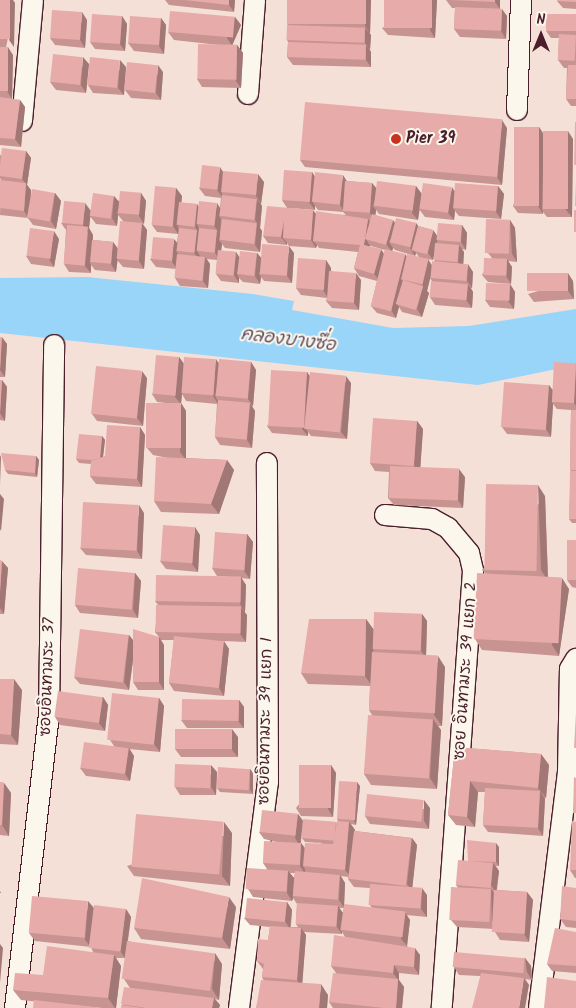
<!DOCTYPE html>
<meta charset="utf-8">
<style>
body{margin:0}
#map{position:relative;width:576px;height:1008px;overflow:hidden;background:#f5e0d8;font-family:Kalam,"Playpen Sans Thai",sans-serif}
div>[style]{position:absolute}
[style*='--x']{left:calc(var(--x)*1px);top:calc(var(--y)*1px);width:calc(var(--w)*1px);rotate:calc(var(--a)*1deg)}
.water>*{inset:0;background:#99d5f9}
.roads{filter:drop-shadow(1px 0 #4a1f2b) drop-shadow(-1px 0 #4a1f2b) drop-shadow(0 1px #4a1f2b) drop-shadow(0 -1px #4a1f2b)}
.minor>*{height:20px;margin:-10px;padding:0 10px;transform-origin:10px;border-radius:10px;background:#fbf7ec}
.wall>*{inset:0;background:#c79491;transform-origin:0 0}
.shaded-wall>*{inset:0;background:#a27876;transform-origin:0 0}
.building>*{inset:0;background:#e7aca9;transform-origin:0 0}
.dots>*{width:14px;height:14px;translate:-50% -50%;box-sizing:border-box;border:2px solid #fbf7ec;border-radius:50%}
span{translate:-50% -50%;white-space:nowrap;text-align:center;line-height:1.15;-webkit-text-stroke:4px #fbf7ec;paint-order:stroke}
.poi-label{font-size:16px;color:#4a1f2b;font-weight:700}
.left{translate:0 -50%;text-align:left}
.street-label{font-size:16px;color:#4a1f2b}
.water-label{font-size:18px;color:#5e4c5e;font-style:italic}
.north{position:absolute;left:516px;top:10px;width:50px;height:50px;-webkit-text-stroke:4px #fbf7ec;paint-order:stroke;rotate:0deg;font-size:14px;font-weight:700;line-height:20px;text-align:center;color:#4a1f2b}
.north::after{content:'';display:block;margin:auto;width:18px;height:22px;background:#4a1f2b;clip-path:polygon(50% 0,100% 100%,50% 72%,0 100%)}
</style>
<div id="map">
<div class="water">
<i style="clip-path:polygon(87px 277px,253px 294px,294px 301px,292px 310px,393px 328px,469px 326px,576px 309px,576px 365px,478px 385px,0 333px,0 278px)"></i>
</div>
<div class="roads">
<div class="minor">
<i style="--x:248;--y:94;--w:94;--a:-85.7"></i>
<i style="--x:517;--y:110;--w:110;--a:-87.9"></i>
<i style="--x:22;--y:121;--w:121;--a:-84.8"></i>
<i style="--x:385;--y:515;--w:47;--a:4.9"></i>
<i style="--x:432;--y:519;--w:18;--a:29"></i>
<i style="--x:448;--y:528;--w:33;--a:50"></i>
<i style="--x:469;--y:553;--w:18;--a:77"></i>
<i style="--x:473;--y:571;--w:438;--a:94.1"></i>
<i style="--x:15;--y:1008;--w:295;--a:-83.4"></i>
<i style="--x:49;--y:715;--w:370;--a:-89.2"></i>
<i style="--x:239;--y:1008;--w:228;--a:-82.7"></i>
<i style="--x:268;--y:782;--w:319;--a:-90.2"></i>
<i style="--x:539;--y:1008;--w:238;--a:-83"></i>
<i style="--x:568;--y:772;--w:103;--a:-88.9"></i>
<i style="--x:570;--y:669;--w:12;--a:-59"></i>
</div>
</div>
<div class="wall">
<i style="left:0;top:0;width:15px;height:47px;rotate:11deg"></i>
<i style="clip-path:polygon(165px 0,235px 0,234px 12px,169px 5px)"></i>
<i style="clip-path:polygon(371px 0,370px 34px,371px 35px,370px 50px,371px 52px,371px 67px,293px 65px,287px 57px,288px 42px,287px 40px,288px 25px,287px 24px)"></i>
<i style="clip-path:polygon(437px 0,435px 38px,388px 35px,382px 28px)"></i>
<i style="clip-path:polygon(446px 0,500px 0,500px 9px,507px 16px,506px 39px,460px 37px,454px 29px,455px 8px,452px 8px)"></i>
<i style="clip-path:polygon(576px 0,576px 9px,563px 8px,557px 1px)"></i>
<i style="clip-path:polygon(576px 14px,576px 106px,571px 106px,566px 99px,567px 68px,564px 68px,558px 60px,559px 38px,551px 38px,546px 31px)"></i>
<i style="clip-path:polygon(122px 16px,127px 24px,125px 51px,95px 49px,90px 42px)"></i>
<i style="clip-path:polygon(235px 17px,241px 25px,232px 45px,237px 45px,243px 53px,241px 88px,202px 87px,197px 79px,219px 45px,174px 40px,168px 32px)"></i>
<i style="clip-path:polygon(161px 18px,166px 25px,164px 54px,134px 51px,128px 43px)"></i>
<i style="clip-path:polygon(87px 20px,85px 48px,55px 45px,50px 38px)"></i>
<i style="clip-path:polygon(0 47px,13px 55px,12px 99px,20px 100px,25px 107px,21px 147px,0 145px)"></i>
<i style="clip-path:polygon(89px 64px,86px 93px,56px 90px,50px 82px)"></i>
<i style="clip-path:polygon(126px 67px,124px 95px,93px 93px,88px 85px)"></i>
<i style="clip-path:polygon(163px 72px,161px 100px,131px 98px,125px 90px)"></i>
<i style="clip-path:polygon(539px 127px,543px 133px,573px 139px,572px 217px,547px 217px,543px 212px,543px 214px,518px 213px,513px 206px)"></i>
<i style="clip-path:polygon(507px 128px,502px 185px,305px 167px,300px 160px)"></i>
<i style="clip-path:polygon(26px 151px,31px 158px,27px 185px,31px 190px,31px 196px,55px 193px,61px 201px,56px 229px,33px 225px,28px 218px,0 215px,1px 180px,0 178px,0 154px,1px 156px)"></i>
<i style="clip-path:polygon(223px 172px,264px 182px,261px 204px,262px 206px,260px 228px,262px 231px,260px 252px,225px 248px,222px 244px,221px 251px,236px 252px,239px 257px,257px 253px,260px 257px,294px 253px,292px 283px,264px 281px,261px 277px,260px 284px,243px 282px,239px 278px,239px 283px,221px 281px,216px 274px,217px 260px,207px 259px,210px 264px,208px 288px,180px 286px,175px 278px,176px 269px,156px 267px,150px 259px,177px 243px,178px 234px,157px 232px,152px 225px,176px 188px,182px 196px,181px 203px,197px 204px,198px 207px,220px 208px,221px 198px,205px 196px,199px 188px)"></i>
<i style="clip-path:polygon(evenodd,312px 172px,315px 177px,347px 181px,372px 183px,376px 189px,416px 186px,421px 194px,455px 191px,498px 186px,504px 194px,501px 219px,459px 216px,455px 211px,454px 220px,425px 217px,419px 209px,418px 220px,379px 214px,376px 210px,375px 215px,395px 222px,416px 223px,418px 226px,433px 230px,437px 236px,462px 225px,467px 233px,466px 250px,462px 249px,464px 252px,463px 264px,473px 272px,472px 288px,471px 288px,473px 292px,472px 308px,435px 305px,430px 297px,432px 281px,430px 278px,427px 291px,429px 293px,422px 317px,402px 312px,399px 307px,396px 318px,377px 313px,371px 306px,377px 281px,359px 276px,354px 268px,358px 252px,319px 248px,317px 245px,316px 248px,289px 246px,287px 243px,287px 245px,268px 243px,263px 236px,287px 208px,282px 200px,312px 172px,315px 206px,318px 210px,343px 212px,346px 215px,316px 213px,290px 208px,315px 210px,315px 206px,312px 172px,370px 246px,371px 246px,385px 250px,384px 254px,370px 247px,370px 246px,312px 172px,393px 248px,395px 250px,415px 256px,416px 253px,419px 257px,407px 257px,392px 251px,393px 248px,312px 172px,434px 254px,434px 260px,435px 261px,431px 265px,426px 259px,433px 260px,434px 254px)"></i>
<i style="clip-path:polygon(141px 193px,146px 201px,144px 224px,142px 223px,147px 230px,144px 269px,123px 267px,117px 260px,116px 272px,95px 270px,91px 265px,91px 273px,69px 272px,64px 264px,66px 230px,61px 223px,91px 211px,89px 228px,93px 235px,93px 240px,113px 242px,118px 249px,123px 221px,118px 215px,117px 226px,96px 224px,90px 216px,114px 196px,118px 201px)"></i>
<i style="clip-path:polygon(510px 220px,515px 228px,517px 262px,508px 261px,512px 267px,511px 284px,488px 282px,482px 275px,492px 258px,488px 253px)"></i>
<i style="clip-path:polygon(59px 239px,54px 267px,31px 264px,26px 256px)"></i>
<i style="clip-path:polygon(326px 260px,331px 268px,331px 271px,361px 280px,359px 310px,332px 308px,326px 301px,327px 298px,301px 295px,296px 288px)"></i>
<i style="clip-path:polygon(573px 281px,574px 299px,534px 302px,528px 294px)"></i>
<i style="clip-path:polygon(510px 284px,515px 292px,514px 309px,490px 307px,485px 300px)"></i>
<i style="clip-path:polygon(0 337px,7px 344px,5px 377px,0 377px)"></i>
<i style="clip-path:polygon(179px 357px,183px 363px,251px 362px,256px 370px,253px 406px,252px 406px,255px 411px,252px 448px,220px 445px,215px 437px,217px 404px,186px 401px,182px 394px,181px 403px,186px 411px,186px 458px,227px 460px,234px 470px,219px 514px,161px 512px,154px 501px,168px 458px,153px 455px,147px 448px,166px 403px,157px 402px,152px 394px)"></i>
<i style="clip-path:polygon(576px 363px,576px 523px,572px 523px,569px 519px,571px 471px,570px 470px,571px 410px,557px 409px,553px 404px,551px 437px,507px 434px,502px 427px,549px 385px,552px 390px)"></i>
<i style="clip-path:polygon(307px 372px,310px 376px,351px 383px,347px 439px,311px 436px,308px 432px,308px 436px,272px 433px,267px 426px)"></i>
<i style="clip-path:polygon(147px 378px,143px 426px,97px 421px,92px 414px)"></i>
<i style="clip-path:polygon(0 380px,2px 380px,7px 387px,5px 421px,0 420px)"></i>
<i style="clip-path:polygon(417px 421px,423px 429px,420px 468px,465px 477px,463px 508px,394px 505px,388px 498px,389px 472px,375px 471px,370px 463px)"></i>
<i style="clip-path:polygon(140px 427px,145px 435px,142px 487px,96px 484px,90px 476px,91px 464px,79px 463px,76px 459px,102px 436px,105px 440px,103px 457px,105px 456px)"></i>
<i style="clip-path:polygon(36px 456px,39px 460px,37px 477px,8px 474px,5px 470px)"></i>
<i style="clip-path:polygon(545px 496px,548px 577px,569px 589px,559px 656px,482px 650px,475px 639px,485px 573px,482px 570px)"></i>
<i style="clip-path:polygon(144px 513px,142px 559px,86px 555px,80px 548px)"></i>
<i style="clip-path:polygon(247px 534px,253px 542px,250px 579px,241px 578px,246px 585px,245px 612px,244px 612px,247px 615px,246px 642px,223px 641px,229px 649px,224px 696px,174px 691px,169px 683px,174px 640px,161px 640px,164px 645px,164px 690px,138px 690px,133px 682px,133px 662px,129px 690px,80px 684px,74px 677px,129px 635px,133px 640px,159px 637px,155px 632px,158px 605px,155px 601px,230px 577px,217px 576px,212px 568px)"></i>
<i style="clip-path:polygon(200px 535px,198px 572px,166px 569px,160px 561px)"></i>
<i style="clip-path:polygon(576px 540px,576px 588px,572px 587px,567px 580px)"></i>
<i style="clip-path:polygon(0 560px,8px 568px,4px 614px,0 614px)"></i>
<i style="clip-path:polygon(135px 573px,141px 581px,138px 618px,80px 613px,75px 605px)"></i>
<i style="clip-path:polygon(422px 614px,427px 621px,426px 655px,445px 667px,442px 726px,438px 726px,441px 730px,437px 789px,371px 785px,364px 774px,372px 715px,369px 710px,370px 686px,308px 684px,301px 673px,366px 619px,373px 629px)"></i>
<i style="clip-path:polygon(0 679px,22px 690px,18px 745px,0 744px)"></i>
<i style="clip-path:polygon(103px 697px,108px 705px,105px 731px,60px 725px,55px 717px)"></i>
<i style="clip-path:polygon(159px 698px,164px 706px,160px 752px,129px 749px,134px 756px,130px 781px,86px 776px,80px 768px,114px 746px,110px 740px)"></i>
<i style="clip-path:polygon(239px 700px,244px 707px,244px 728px,187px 728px,181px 720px)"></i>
<i style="clip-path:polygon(238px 737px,238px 757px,181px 757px,175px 749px)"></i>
<i style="clip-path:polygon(455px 747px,541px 754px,549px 765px,546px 798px,545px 798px,543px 836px,488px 832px,483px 825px,485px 792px,478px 792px,475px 827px,456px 825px,448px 815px)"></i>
<i style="clip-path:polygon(331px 765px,336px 773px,333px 817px,301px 816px,296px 808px)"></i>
<i style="clip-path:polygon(250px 769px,253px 773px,253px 794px,220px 792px,217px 788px)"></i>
<i style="clip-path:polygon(217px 772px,216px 795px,180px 795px,175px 787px)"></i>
<i style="clip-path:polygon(0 782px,4px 783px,11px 793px,9px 836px,0 835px)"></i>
<i style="clip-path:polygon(evenodd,360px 786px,356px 825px,351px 824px,355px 830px,355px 831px,412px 838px,417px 845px,412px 887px,427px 895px,427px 917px,406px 915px,410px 920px,407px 946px,420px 955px,419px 975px,399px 973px,399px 980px,404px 987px,402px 1008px,333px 1008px,329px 1002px,336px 973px,331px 966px,345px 937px,342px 932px,342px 934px,304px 932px,306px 935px,302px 983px,328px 995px,327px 1008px,256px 1008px,264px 981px,262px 977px,263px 969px,257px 961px,268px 940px,270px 927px,250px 925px,244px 918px,287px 902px,292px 910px,291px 927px,298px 927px,296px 924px,297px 904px,293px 898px,292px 901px,253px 897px,248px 889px,267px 869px,263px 863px,277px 842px,264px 839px,259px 832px,298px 814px,303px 821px,336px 822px,337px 824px,338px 821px,337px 819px,360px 786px,302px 831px,302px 838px,305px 842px,323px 843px,305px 848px,301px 843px,302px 831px,360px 786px,290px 873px,295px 873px,293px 884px,294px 878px,290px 873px,360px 786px,341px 876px,348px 877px,348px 879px,354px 887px,370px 888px,370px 905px,372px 908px,344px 905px,345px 883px,341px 876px,360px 786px,339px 908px,344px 908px,343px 913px,339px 908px)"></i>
<i style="clip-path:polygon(430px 808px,429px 829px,370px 824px,365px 816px)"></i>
<i style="clip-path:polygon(576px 822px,576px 878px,575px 878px,570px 870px)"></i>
<i style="clip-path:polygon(232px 833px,230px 886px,134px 876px,127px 866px)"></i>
<i style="clip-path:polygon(499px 847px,499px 866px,496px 866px,499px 871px,497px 890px,527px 892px,533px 900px,529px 942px,500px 940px,495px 932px,494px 929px,457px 927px,451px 920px,458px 888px,456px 885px,468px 861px)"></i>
<i style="clip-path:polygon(576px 888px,576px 928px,566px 927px,560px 919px)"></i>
<i style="clip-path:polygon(236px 907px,230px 949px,141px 939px,134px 928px)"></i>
<i style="clip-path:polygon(94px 908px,91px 945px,126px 909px,131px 917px,128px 941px,222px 964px,219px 1000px,215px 999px,220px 1005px,219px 1008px,121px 1008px,130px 988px,124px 979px,126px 951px,125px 958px,116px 958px,121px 966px,116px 1008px,101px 1008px,21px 1000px,13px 990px,43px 975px,93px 952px,91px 947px,35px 941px,29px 933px)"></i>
<i style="clip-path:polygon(576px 932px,576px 973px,552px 971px,547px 964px)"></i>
<i style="clip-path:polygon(525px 958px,531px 966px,532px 980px,525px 979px,529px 985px,480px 976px,459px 975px,454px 967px)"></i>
</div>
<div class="shaded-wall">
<i style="clip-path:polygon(10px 0,13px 0,15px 3px,14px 47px,9px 40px)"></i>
<i style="clip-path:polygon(229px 0,235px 0,234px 12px,229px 5px)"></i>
<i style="clip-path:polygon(366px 0,371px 0,370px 34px,365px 26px)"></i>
<i style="clip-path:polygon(432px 0,437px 0,435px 38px,430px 30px)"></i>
<i style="clip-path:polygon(495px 0,500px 0,500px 9px,495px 2px)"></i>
<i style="clip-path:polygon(502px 9px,507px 16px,506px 39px,501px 31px)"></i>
<i style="clip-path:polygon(82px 12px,87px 20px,85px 48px,80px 40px)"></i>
<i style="clip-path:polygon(122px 16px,127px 24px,125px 51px,120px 44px)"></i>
<i style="clip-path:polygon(235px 17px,241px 25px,232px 46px,227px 38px)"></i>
<i style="clip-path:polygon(161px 18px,166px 25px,164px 54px,159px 46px)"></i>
<i style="clip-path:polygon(365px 28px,371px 35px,370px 50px,365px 43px)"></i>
<i style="clip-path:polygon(237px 45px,243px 53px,241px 88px,236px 81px)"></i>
<i style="clip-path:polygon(366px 45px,371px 52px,371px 67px,366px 60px)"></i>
<i style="clip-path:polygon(8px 47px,13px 55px,12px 99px,7px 91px)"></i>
<i style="clip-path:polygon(83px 57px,89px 64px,86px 93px,81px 85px)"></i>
<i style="clip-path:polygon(120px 60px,126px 67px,124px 95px,118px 88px)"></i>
<i style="clip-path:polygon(158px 65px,163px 72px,161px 100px,156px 93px)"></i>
<i style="clip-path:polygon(20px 100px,25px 107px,21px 147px,15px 139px)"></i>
<i style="clip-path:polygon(502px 120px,507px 128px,502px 185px,497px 177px)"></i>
<i style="clip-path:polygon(539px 127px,544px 135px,542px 209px,543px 212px,543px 214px,538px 206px)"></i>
<i style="clip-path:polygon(568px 131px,573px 139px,572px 217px,566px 210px)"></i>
<i style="clip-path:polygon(26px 151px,31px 158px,27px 185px,31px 190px,29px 219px,24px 211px,26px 184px,22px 179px)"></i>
<i style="clip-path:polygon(220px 167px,225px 175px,221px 192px,223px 196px,223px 198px,217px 190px)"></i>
<i style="clip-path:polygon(312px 172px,317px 180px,313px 202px,315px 206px,315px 210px,309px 202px)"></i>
<i style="clip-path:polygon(258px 174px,264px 182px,261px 204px,256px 196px)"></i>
<i style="clip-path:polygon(343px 175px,348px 183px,344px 211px,340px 205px)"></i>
<i style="clip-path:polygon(372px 183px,378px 190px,373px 206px,376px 210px,375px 220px,370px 213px)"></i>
<i style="clip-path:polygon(416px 186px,422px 194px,418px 220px,412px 213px)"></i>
<i style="clip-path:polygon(498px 186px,504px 194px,501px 219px,496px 212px)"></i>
<i style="clip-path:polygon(452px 187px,457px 195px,453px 208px,455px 211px,454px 220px,448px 213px)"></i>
<i style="clip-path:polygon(176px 188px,182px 196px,179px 226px,177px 225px,179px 229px,178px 234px,173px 226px)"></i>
<i style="clip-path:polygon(55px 193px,61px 201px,56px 229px,51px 221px)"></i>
<i style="clip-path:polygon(141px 193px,146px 201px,144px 224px,139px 216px)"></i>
<i style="clip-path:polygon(114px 196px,120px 203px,117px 213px,118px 215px,117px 226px,112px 218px)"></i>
<i style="clip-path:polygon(257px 199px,262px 206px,260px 228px,262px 231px,260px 252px,255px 245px,257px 223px,255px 220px)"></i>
<i style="clip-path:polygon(85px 203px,91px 211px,89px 228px,93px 235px,91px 263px,89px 262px,91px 265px,91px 273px,85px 266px,88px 233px,83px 226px)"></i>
<i style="clip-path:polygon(217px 203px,222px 211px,219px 216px,221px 219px,220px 234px,214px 226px)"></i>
<i style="clip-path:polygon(197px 204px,202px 212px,197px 224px,200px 230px,197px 251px,200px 256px,200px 260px,194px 253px,197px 230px,195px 227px)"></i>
<i style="clip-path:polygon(313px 210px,319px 218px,313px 241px,317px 245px,316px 248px,311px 240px)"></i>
<i style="clip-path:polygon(368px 219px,373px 226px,366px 239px,370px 246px,369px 253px,364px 245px)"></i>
<i style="clip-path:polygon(284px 220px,283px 238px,287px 243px,287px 245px,281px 237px)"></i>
<i style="clip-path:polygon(393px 220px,398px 227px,389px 242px,393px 248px,392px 252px,386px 244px)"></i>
<i style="clip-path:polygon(510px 220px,515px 228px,517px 262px,512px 254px)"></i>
<i style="clip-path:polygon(142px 223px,147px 230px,144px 269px,139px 261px)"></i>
<i style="clip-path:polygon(416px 223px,422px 231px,413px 250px,416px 253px,415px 256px,410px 248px)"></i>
<i style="clip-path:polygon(462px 225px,467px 233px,466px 250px,461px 242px)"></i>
<i style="clip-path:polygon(217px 230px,222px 237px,219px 240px,222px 244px,220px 260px,215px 253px)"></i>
<i style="clip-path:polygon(433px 230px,438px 237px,433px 260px,428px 253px)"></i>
<i style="clip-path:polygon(54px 231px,59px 239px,54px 267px,49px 259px)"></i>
<i style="clip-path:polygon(174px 239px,180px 246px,176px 251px,179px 255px,177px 269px,172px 262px)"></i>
<i style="clip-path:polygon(113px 242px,119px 250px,116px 272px,111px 264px)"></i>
<i style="clip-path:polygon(459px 245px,464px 252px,463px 269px,458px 262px)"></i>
<i style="clip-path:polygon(289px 246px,294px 253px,292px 283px,287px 276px)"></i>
<i style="clip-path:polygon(381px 249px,386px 257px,380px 281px,374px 274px)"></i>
<i style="clip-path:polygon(236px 252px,241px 260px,237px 274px,239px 278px,239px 283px,234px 275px)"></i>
<i style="clip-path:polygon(257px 253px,263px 260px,259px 274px,261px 277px,260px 284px,255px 276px)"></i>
<i style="clip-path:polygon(405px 254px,410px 261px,401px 279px,405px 283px,397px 304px,399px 307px,396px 318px,391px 310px)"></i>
<i style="clip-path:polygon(205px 257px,210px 264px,208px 288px,203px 281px)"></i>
<i style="clip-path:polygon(428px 259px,433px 267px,427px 291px,429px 293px,422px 317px,417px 309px,423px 286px,422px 284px)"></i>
<i style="clip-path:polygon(507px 259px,512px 267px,511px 284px,506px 276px)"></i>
<i style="clip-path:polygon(326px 260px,331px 268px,328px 298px,323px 290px)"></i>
<i style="clip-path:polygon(468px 264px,473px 272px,472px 288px,467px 281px)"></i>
<i style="clip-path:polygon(356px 273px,361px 280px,359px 310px,354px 303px)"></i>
<i style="clip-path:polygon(568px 273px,573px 281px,574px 299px,568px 291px)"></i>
<i style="clip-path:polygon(468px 284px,473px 292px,472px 308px,466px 300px)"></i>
<i style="clip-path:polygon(510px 284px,515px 292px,514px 309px,508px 301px)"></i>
<i style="clip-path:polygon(2px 337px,7px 344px,5px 377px,0 370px)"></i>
<i style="clip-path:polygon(179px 357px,185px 365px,181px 404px,175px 397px)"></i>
<i style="clip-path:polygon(216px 359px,221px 367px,215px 396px,218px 401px,218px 404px,213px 396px)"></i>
<i style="clip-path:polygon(251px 362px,256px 370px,253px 406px,248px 399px)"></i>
<i style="clip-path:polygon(576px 370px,576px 406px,574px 403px)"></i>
<i style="clip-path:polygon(142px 371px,147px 378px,143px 426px,137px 418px)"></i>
<i style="clip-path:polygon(307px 372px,312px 380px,306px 429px,308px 432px,308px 436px,302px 429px)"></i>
<i style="clip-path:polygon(346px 376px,351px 383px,347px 439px,341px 432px)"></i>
<i style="clip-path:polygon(2px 380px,7px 387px,5px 421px,0 413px)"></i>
<i style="clip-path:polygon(549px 385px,554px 392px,552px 402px,553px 404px,551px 437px,546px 429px)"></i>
<i style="clip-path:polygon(181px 403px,186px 411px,186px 460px,180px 452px)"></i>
<i style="clip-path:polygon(250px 403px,255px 411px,252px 448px,247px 440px)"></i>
<i style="clip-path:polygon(417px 421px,423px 429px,420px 473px,414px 466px)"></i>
<i style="clip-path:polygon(140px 427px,145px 435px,142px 487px,137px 479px)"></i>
<i style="clip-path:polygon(102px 436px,105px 440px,102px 465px,100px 461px)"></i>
<i style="clip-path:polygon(0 455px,1px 457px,0 485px)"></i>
<i style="clip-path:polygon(36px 456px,39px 460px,37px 477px,35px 473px)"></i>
<i style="clip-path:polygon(227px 460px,234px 470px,219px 514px,211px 504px)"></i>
<i style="clip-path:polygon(459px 469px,465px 477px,463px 508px,458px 500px)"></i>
<i style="clip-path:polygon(538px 485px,545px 496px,548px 581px,541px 570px)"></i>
<i style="clip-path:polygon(0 494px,4px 499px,1px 531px,0 529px)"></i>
<i style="clip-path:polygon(139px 505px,144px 513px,142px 559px,137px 551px)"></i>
<i style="clip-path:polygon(195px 527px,200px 535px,198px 572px,192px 564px)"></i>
<i style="clip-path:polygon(247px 534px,253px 542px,250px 579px,244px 571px)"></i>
<i style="clip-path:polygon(2px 561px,8px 568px,4px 614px,0 608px,0 592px)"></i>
<i style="clip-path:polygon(135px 573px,141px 581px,138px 618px,133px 610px)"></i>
<i style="clip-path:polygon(241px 577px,246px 585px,245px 612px,240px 604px)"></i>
<i style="clip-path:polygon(562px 578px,569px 589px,559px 656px,552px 645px)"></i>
<i style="clip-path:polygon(241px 607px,247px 615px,246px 642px,240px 634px)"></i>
<i style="clip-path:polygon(422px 614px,427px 621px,426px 658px,421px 651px)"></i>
<i style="clip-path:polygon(366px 619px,374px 630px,372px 686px,365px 676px)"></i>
<i style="clip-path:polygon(129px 635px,135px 643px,129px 690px,124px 682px)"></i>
<i style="clip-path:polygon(159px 637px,164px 645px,164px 690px,159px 682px)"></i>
<i style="clip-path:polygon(224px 641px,229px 649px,224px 696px,219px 688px)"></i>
<i style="clip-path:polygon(438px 656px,445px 667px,442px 726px,434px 715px)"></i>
<i style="clip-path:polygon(14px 679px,22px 690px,18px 745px,11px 735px)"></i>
<i style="clip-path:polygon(103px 697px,108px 705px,105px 731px,99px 723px)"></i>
<i style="clip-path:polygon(159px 698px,164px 706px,160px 752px,154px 744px)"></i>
<i style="clip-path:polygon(239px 700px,244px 707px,244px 728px,238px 721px)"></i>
<i style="clip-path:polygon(433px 719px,441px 730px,437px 789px,430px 778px)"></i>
<i style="clip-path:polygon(232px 729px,238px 737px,238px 757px,232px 750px)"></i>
<i style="clip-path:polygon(129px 748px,134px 756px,130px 781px,125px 774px)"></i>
<i style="clip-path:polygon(541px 754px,549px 765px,546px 798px,538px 788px)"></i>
<i style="clip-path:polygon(211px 765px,217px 772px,216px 795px,211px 787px)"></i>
<i style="clip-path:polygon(331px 765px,336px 773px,333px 817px,328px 809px)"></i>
<i style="clip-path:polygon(250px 769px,253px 773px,253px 794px,250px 790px)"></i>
<i style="clip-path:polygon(470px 781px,478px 792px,475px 827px,467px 817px)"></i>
<i style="clip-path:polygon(357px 782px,360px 786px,356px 825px,354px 821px)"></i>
<i style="clip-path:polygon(4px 783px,11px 793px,9px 836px,2px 825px)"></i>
<i style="clip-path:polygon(540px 791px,545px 799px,543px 836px,538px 828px)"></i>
<i style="clip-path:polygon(424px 800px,430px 808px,429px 829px,424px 821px)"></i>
<i style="clip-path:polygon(298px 814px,303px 821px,300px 846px,295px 838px)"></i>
<i style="clip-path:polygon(224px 822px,232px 833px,230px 886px,222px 876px)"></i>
<i style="clip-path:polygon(349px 822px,355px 830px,351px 877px,345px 870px)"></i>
<i style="clip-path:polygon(412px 838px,417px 845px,412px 891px,407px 884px)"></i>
<i style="clip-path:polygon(301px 843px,307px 851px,303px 866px,305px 869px,305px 874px,300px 866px)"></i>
<i style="clip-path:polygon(496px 843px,499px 847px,499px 866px,496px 862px)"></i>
<i style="clip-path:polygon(493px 863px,499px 871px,496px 893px,491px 885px)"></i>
<i style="clip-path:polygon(288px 871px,294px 878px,293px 897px,292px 896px,293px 898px,292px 901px,287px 893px)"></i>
<i style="clip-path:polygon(340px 875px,345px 883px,344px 908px,339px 900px)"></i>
<i style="clip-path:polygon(422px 888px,427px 895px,427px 917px,421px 909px)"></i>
<i style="clip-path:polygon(491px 889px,497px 897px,497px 929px,492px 921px)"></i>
<i style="left:0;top:891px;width:2px;height:31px;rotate:63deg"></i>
<i style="clip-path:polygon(527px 892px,533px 900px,529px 942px,524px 934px)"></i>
<i style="clip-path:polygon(229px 897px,236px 907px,230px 949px,222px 938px)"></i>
<i style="clip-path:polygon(88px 901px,94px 908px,91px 947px,85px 940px)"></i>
<i style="clip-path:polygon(287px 902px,292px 910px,290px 929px,285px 921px)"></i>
<i style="clip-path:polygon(338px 906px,343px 913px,340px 930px,342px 932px,342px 934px,336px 926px)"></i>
<i style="clip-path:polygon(126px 909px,131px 917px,125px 958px,120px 951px)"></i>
<i style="clip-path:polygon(405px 912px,410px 920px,407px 946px,401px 939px)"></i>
<i style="clip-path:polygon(301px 928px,306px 935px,302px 988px,297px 980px)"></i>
<i style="clip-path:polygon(0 944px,3px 948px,0 983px)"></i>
<i style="clip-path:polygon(415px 948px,420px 955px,419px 975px,414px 967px)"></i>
<i style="clip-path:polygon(215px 953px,222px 964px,219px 1000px,212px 989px)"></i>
<i style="clip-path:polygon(114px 955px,121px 966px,116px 1008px,115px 1008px,108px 998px)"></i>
<i style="clip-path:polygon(525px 958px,531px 966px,532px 980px,527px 972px)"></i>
<i style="clip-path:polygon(394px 965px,399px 973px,399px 980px,404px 987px,402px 1008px,396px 1008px,398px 980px,393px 973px)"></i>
<i style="clip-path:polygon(524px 978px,529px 985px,525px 1008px,519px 1008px)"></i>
<i style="clip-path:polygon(321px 984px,328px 995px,327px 1008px,319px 1008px)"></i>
<i style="clip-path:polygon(214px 998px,220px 1005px,219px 1008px,212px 1008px)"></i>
</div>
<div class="building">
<i style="left:0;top:0;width:10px;height:39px"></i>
<i style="clip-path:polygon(184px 0,229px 0,229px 5px)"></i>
<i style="left:287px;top:0;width:79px;height:24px"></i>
<i style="left:384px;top:0;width:48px;height:28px"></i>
<i style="clip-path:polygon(450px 0,495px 0,495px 2px)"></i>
<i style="clip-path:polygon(557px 0,576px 0,576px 2px,557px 1px)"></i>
<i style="left:455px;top:7px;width:47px;height:22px;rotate:2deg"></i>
<i style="left:52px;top:10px;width:30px;height:28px;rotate:4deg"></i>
<i style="left:170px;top:11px;width:65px;height:21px;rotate:5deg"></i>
<i style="left:92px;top:14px;width:30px;height:28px;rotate:4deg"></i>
<i style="left:546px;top:14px;width:30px;height:17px"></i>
<i style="left:130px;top:16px;width:31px;height:27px;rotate:4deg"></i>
<i style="left:287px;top:25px;width:78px;height:15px;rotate:2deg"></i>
<i style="left:559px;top:34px;width:17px;height:26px;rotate:3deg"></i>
<i style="left:288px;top:42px;width:78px;height:15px;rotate:2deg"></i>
<i style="left:198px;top:44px;width:39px;height:35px;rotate:1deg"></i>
<i style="left:0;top:47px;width:8px;height:44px"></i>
<i style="left:53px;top:54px;width:30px;height:28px;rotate:6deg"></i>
<i style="left:90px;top:57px;width:30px;height:28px;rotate:6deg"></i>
<i style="left:127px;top:62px;width:31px;height:28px;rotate:6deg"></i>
<i style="clip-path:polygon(568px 65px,576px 65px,576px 99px,566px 99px)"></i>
<i style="clip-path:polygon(0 97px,20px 100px,15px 139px,0 138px)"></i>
<i style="left:305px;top:102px;width:198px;height:58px;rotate:5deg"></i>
<i style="clip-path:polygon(575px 122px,576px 122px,576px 165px,574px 165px)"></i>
<i style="left:514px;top:127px;width:25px;height:79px"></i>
<i style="left:543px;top:131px;width:25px;height:78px"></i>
<i style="clip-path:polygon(2px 148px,26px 151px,22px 179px,0 176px,0 165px)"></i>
<i style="left:202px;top:165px;width:18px;height:23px;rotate:6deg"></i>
<i style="left:284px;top:170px;width:28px;height:30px;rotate:4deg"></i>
<i style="left:223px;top:171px;width:35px;height:21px;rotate:5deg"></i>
<i style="left:315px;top:172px;width:28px;height:30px;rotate:6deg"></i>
<i style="clip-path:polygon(0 180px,26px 183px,24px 211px,0 208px)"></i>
<i style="left:345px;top:181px;width:27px;height:30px;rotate:4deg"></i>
<i style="left:377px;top:181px;width:39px;height:25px;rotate:7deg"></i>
<i style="clip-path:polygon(576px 181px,576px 206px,575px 206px)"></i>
<i style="left:423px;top:183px;width:29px;height:26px;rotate:8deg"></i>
<i style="left:455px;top:183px;width:43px;height:25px;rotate:4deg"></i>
<i style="left:155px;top:186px;width:21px;height:39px;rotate:5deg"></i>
<i style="left:32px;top:189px;width:23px;height:29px;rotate:10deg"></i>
<i style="left:120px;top:191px;width:21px;height:22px;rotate:5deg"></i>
<i style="left:93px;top:193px;width:21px;height:23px;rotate:8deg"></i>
<i style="left:222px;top:195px;width:35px;height:21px;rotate:7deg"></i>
<i style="left:64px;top:201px;width:21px;height:22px;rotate:5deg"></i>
<i style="left:199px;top:201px;width:18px;height:23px;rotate:6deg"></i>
<i style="left:179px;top:202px;width:18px;height:23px;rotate:6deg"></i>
<i style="clip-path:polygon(267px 206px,313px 210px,311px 240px,283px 238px,284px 220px,281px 237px,263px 236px)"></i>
<i style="left:574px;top:210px;width:2px;height:22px"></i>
<i style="clip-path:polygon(316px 211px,368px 219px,364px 245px,381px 249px,374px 274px,354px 268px,360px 245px,313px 241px)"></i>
<i style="left:372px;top:214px;width:22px;height:26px;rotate:16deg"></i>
<i style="left:396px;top:218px;width:21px;height:25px;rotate:14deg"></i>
<i style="left:222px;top:219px;width:35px;height:21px;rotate:7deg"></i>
<i style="left:486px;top:219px;width:24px;height:34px;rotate:2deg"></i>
<i style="left:120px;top:221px;width:22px;height:38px;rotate:5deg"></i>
<i style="left:438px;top:223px;width:24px;height:17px;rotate:5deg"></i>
<i style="left:67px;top:225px;width:21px;height:39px;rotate:5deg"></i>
<i style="left:418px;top:226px;width:16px;height:25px;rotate:15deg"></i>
<i style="left:30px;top:228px;width:24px;height:28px;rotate:7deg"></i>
<i style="left:179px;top:228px;width:18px;height:23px;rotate:6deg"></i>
<i style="left:199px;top:228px;width:18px;height:23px;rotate:6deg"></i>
<i style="left:153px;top:237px;width:21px;height:22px;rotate:5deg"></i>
<i style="left:92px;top:240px;width:21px;height:22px;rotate:5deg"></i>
<i style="left:435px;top:243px;width:24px;height:17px;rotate:5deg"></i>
<i style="left:262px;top:244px;width:27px;height:30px;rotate:4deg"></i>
<i style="left:385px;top:249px;width:21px;height:59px;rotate:14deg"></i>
<i style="left:218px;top:250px;width:18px;height:24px;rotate:6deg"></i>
<i style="left:240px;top:251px;width:17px;height:23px;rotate:7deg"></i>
<i style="left:177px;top:254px;width:28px;height:24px;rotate:6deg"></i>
<i style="left:407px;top:254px;width:22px;height:26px;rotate:13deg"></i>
<i style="left:298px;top:258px;width:28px;height:30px;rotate:4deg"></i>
<i style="left:484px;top:258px;width:23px;height:17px;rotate:2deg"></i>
<i style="left:432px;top:261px;width:36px;height:17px;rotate:5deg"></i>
<i style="left:329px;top:271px;width:27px;height:30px;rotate:4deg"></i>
<i style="left:568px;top:273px;width:18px;height:41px;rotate:90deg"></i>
<i style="left:403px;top:280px;width:21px;height:25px;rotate:17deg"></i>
<i style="left:431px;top:281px;width:37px;height:16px;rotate:5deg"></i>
<i style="left:486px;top:283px;width:24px;height:17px;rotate:2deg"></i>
<i style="clip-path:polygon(0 337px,2px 337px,0 370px)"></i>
<i style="left:156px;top:355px;width:23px;height:39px;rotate:5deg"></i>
<i style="left:184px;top:357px;width:32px;height:36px;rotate:4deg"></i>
<i style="left:219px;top:359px;width:32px;height:37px;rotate:5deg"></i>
<i style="left:554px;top:362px;width:22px;height:40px;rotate:3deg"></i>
<i style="left:96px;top:366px;width:46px;height:48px;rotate:6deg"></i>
<i style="left:271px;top:370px;width:36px;height:56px;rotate:3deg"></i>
<i style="left:310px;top:372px;width:36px;height:57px;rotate:6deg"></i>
<i style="clip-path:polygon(0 380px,2px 380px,0 413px)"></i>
<i style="left:504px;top:382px;width:45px;height:45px;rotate:4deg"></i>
<i style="left:218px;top:400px;width:32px;height:37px;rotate:5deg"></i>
<i style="left:146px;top:403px;width:35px;height:45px"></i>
<i style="clip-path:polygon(571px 410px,576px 410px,576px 470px,570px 470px)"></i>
<i style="left:373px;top:418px;width:44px;height:45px;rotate:4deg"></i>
<i style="clip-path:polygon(107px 425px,140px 427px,137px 479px,90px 476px,91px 461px,105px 456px)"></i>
<i style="clip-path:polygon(79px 434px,102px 436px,100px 458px,92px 460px,76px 459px)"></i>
<i style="clip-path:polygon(1px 453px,36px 456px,35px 473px,5px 470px)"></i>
<i style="clip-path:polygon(156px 457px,227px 460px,211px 504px,154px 501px)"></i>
<i style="left:390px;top:466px;width:69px;height:32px;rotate:2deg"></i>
<i style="clip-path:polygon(570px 471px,576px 471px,576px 519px,569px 519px)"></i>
<i style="left:486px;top:484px;width:52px;height:86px;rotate:1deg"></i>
<i style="left:83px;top:502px;width:56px;height:46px;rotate:3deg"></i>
<i style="left:163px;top:525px;width:32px;height:36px;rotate:4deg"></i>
<i style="left:215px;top:532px;width:32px;height:36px;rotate:4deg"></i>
<i style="left:567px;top:540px;width:9px;height:40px"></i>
<i style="clip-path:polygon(0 560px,2px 561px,0 592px)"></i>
<i style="left:78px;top:568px;width:57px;height:37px;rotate:5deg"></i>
<i style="left:477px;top:573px;width:85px;height:66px;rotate:3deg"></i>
<i style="left:156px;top:575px;width:85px;height:26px;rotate:1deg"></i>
<i style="left:156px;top:605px;width:85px;height:27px;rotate:1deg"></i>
<i style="left:374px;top:612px;width:48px;height:37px;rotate:2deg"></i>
<i style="clip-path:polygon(309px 619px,366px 619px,365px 676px,301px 673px)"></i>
<i style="left:80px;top:629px;width:49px;height:48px;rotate:7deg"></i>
<i style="clip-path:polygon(133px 629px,159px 637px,159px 682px,133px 682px)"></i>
<i style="left:174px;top:636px;width:50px;height:47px;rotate:6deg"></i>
<i style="left:372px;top:652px;width:66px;height:58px;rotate:3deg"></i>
<i style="clip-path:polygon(0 679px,14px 679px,11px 735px,0 734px)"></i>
<i style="left:58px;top:691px;width:45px;height:26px;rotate:8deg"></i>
<i style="left:112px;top:693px;width:47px;height:47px;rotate:6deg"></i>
<i style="left:182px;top:699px;width:57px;height:21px;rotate:1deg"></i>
<i style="clip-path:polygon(576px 713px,576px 748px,574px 748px)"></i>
<i style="left:368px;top:715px;width:65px;height:59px;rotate:4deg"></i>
<i style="left:175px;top:729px;width:57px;height:20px"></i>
<i style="left:84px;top:742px;width:45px;height:26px;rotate:8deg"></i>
<i style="clip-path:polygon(455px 747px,541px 754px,538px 788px,470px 781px,467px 817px,448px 815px)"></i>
<i style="left:175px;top:764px;width:36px;height:23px;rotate:2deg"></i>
<i style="left:299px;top:765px;width:32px;height:43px"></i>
<i style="left:218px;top:767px;width:32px;height:21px;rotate:4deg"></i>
<i style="clip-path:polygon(574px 777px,576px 778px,576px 813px,573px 813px)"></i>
<i style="left:339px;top:781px;width:18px;height:38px;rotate:3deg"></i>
<i style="clip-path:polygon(0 782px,4px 783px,2px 825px,0 825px)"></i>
<i style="left:485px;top:788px;width:55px;height:37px;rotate:3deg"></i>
<i style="left:367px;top:794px;width:57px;height:22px;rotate:6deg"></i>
<i style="left:262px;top:810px;width:36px;height:22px;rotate:6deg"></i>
<i style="left:136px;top:814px;width:88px;height:53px;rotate:5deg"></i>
<i style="left:303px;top:819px;width:33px;height:19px;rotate:5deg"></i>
<i style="clip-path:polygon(337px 821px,349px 822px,345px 870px,303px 866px,305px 843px,333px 844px)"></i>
<i style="clip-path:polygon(572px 821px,576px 822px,576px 870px,570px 870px)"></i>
<i style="left:354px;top:831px;width:58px;height:48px;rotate:7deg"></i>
<i style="clip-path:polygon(467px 840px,496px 843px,496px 862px,468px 861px)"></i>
<i style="left:264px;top:841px;width:37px;height:22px;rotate:3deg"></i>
<i style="left:458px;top:860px;width:35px;height:25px;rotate:5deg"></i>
<i style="left:247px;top:868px;width:41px;height:21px;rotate:4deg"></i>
<i style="left:295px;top:871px;width:45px;height:25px;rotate:5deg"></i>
<i style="clip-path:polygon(142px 878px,229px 897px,222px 938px,134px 928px)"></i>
<i style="left:370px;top:884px;width:52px;height:21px;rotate:4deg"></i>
<i style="clip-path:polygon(562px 886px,576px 888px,576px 921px,560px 919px)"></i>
<i style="left:451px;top:887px;width:40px;height:33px;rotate:3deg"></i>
<i style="left:494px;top:890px;width:33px;height:42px;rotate:3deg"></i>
<i style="left:32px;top:896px;width:56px;height:37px;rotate:5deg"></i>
<i style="left:247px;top:898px;width:40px;height:20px;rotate:6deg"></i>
<i style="left:297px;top:903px;width:41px;height:21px;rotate:4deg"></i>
<i style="left:344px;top:904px;width:62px;height:26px;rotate:7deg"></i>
<i style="left:94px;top:905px;width:32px;height:43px;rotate:7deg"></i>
<i style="clip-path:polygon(270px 926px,301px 928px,297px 980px,262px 977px,264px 964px,257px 961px,258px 939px,268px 940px)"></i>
<i style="clip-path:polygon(555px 928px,576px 932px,576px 966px,547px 964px)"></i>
<i style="clip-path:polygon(334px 935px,415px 948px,414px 967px,394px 965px,393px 973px,331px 966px)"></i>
<i style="left:127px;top:941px;width:89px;height:38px;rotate:8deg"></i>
<i style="clip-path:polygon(47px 946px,114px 955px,108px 998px,13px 990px,15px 973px,43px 975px)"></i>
<i style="left:454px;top:952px;width:71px;height:15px;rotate:5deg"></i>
<i style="clip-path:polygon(333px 973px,398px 979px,396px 1008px,384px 1008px,329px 1002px)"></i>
<i style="clip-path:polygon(481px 973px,524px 978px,519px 1008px,472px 1008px)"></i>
<i style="clip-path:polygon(547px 977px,576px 981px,576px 1008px,544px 1008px)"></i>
<i style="clip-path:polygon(261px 980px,321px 984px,319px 1008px,256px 1008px)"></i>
<i style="clip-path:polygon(124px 987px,214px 998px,212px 1008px,146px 1008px,121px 1004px)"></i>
<i style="clip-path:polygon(34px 1000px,103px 1008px,33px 1008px)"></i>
<i style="clip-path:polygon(121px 1005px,142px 1008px,121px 1008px)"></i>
</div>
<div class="dots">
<i style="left:396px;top:139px;background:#c8321e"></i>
</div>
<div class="poi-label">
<span class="left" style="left:406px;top:139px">Pier 39</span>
</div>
<div class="street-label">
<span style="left:466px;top:671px;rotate:-86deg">ซอย อินทามระ 39 แยก 2</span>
<span style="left:48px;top:677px;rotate:-88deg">ซอยอินทามระ 37</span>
<span style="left:266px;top:721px;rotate:-89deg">ซอยอินทามระ 39 แยก 1</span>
</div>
<div class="water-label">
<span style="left:288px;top:341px;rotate:7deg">คลองบางซื่อ</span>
</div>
<div class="north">N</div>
</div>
